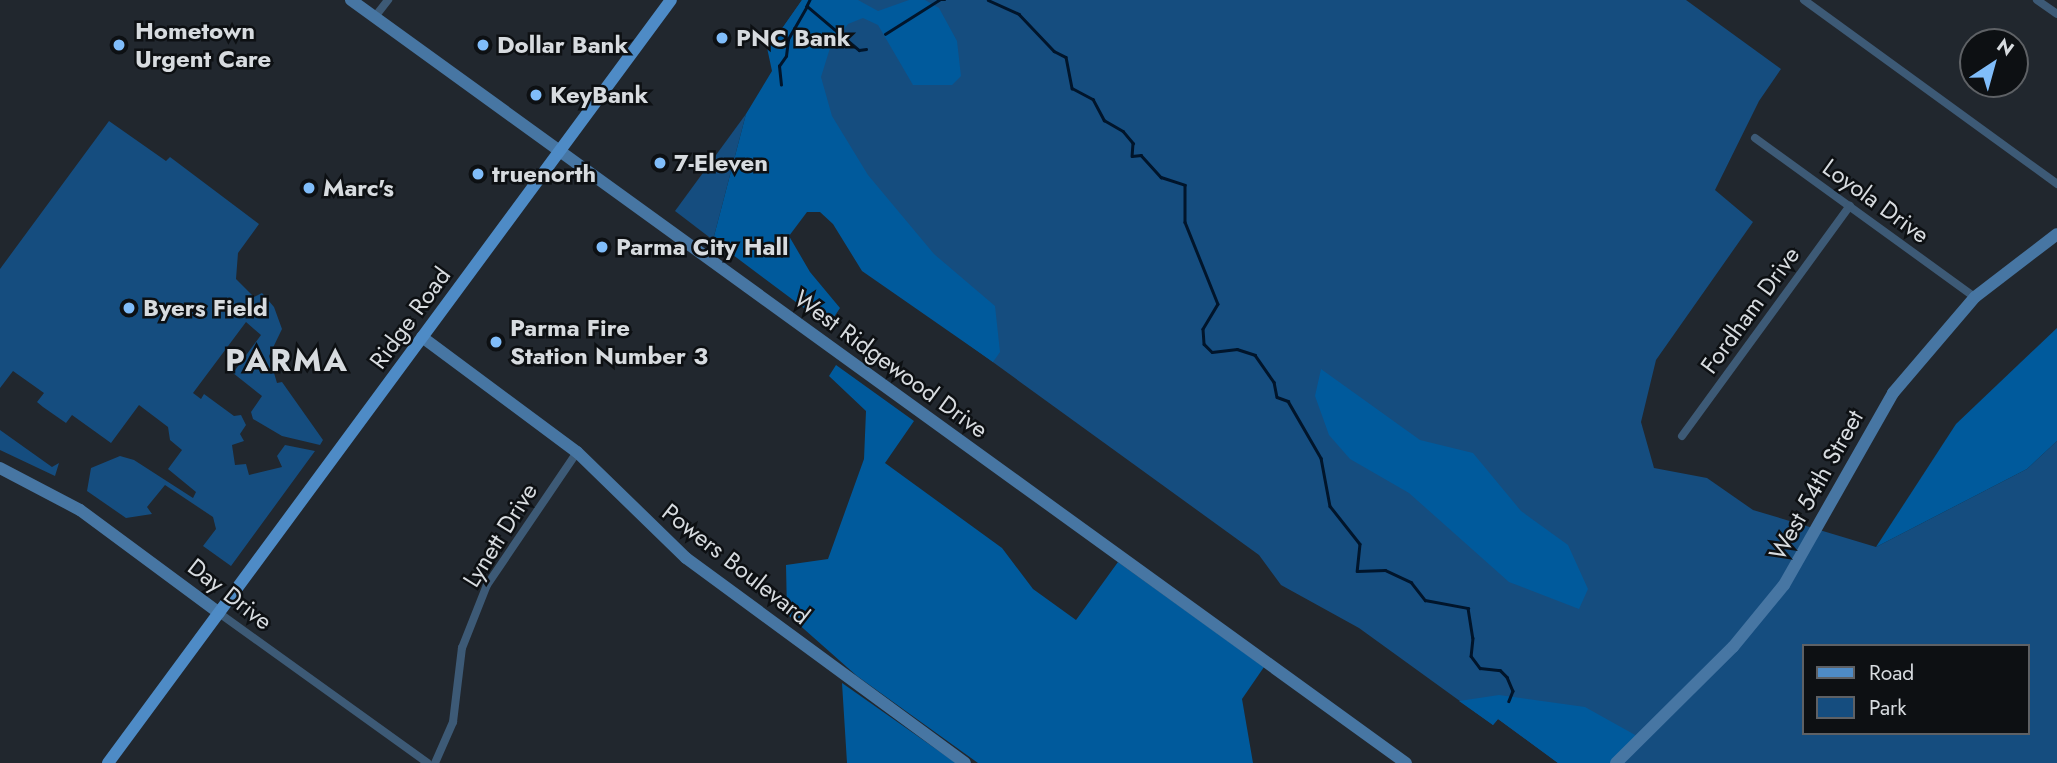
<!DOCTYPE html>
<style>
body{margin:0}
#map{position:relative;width:2057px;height:763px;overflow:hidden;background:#21272e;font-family:Jost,sans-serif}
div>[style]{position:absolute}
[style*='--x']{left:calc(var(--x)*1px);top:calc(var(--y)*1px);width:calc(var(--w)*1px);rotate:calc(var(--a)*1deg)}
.green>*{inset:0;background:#154d7f}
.forest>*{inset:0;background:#005a9c}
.stream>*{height:2.5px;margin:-1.25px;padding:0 1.25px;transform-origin:1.25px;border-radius:1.25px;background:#01152b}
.street>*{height:8px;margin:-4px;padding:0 4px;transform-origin:4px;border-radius:4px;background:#3d5a76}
.secondary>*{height:12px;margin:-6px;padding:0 6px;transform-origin:6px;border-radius:6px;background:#4776a3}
.primary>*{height:12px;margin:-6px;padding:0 6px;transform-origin:6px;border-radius:6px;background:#4e8bc6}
.dots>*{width:19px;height:19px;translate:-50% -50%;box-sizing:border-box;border:4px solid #0d1013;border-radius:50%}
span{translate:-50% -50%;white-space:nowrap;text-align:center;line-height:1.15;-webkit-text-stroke:5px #0d1013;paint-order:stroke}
.poi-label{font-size:24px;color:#d7dbdf;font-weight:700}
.left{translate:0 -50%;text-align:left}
.street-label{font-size:24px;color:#d7dbdf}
.district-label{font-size:32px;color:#d7dbdf;font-weight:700;letter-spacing:2px}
.legend{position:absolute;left:1802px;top:644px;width:228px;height:91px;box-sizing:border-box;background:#0d1013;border:2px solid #5e6165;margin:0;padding:9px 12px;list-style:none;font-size:21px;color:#d7dbdf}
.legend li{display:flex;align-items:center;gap:14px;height:35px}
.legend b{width:35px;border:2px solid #5e6165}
.north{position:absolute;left:1959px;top:28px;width:70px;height:70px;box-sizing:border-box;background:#0d1013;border:2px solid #5e6165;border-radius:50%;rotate:36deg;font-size:19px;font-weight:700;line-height:28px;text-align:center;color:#d7dbdf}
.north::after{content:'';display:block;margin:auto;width:24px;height:32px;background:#80bdfa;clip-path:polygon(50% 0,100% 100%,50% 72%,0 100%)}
</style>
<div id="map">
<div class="green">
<i style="clip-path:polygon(evenodd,802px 0,1686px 0,1781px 69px,1759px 101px,1715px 190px,1753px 222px,1656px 360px,1641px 422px,1654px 468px,1707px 478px,1753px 510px,1876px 547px,2027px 469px,2057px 441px,2057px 763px,1558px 763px,1498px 719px,1493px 725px,1359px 628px,1281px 585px,1259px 555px,885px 284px,774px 40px,802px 0,1803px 646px,2027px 646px,2027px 733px,1803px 733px,1803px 646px)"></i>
<i style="clip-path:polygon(746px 114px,713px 240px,675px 211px)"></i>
<i style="clip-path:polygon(109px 121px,166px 161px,170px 157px,259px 224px,238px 253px,236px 279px,254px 297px,262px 293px,274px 307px,282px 329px,269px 356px,277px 383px,282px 382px,323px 440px,320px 445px,282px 436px,253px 419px,251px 412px,262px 396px,233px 373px,261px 335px,246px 322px,193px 393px,201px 399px,204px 394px,234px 416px,241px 415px,246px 425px,240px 434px,244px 441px,232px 445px,235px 465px,246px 464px,249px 475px,282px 467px,277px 456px,285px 445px,315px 451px,231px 566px,203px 546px,216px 529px,213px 517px,165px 485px,147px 507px,152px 514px,126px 518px,87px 491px,91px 468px,120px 456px,134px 460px,193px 498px,196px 492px,168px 469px,182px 450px,170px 440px,168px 427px,139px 405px,111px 443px,72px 415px,66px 423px,43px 407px,37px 402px,44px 393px,13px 371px,0 388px,0 269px)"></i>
<i style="clip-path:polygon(0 430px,52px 467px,59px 463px,55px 476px,0 450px)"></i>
</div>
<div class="forest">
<i style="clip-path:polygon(802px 0,858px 0,878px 11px,909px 0,925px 0,939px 8px,957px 41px,961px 76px,952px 85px,913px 85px,878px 25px,863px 18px,848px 24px,830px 48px,821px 77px,832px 116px,868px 175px,934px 254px,995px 306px,1000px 352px,993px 362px,862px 271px,833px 224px,820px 212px,807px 212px,789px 236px,810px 272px,840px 308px,828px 326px,713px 240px,746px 114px,772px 71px,766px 43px,774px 40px)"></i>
<i style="clip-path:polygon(2057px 328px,2057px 441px,2027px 469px,1876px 547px,1956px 424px)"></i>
<i style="clip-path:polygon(836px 365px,914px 421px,885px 463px,1002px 548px,1033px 589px,1076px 620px,1118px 562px,1264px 667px,1242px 699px,1253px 763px,978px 763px,857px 676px,787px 614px,786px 565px,828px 559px,864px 459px,866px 411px,829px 376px)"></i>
<i style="clip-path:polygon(1321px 369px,1420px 440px,1473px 453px,1521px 511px,1568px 545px,1588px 589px,1579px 609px,1509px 582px,1409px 493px,1350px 459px,1329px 435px,1315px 396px)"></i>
<i style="clip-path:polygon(842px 683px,956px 763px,847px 763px)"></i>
<i style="clip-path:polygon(1499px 695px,1585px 707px,1637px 736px,1611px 763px,1558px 763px,1498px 719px,1493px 725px,1459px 701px)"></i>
</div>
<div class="stream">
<i style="--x:810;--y:0;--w:7;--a:117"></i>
<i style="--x:807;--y:6;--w:68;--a:40.2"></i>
<i style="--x:859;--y:50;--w:7;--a:-8"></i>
<i style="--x:941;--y:0;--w:4;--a:0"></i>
<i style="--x:988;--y:0;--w:34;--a:24"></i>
<i style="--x:1019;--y:14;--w:51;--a:46.6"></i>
<i style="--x:1054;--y:51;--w:13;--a:27"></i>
<i style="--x:1066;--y:57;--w:32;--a:79"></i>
<i style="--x:1072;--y:88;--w:24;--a:28"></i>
<i style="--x:1093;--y:99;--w:24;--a:62"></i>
<i style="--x:1104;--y:120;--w:22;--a:30"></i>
<i style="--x:1123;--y:131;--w:16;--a:50"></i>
<i style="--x:1133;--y:143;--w:13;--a:94"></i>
<i style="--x:1132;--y:156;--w:9;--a:-6"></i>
<i style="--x:1141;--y:155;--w:30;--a:48"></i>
<i style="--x:1161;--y:177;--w:25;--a:18"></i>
<i style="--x:1185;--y:185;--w:37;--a:90"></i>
<i style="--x:1185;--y:222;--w:88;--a:68.1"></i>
<i style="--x:1218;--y:304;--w:29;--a:121"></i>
<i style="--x:1203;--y:329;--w:15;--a:86"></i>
<i style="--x:1204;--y:344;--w:11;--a:45"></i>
<i style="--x:1212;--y:352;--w:25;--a:-7"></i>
<i style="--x:1237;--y:349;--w:19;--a:18"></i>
<i style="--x:1255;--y:355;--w:33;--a:55"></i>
<i style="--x:1274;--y:382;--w:15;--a:79"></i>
<i style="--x:1277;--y:397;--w:12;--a:20"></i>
<i style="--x:1288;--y:401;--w:66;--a:59.9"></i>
<i style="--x:1321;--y:458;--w:49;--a:79.4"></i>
<i style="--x:1330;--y:506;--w:48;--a:51.7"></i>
<i style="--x:1360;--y:544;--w:27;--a:96"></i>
<i style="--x:1357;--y:571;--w:28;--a:-2"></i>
<i style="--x:1385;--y:570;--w:29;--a:25"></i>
<i style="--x:1411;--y:582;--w:23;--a:52"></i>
<i style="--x:1425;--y:600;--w:44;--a:10.5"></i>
<i style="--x:1468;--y:608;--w:30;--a:81"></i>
<i style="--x:1473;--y:638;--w:18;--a:96"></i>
<i style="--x:1471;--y:656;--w:15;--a:53"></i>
<i style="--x:1480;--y:668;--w:20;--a:6"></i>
<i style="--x:1500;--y:670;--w:10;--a:45"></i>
<i style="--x:1507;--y:677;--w:15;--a:67"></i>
<i style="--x:1513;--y:691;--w:11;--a:112"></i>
<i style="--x:885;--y:34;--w:64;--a:-32.2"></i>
<i style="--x:781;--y:85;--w:19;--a:-96"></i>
<i style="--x:779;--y:66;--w:12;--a:-55"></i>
<i style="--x:786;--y:56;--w:17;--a:-83"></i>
<i style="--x:788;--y:39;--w:38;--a:-60"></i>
</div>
<div class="street">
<i style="--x:1804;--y:0;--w:313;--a:36"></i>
<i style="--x:2037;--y:0;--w:24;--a:35"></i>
<i style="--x:374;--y:18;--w:23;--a:-52"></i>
<i style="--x:1755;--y:138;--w:271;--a:35.9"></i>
<i style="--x:1682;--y:436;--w:285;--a:-53.9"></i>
<i style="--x:219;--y:613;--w:257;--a:35.7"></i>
<i style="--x:435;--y:763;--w:45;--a:-66.3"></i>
<i style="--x:453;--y:722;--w:75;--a:-83.1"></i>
<i style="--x:462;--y:648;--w:68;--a:-68.4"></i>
<i style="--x:487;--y:585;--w:161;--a:-55.9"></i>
</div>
<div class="secondary">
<i style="--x:351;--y:0;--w:1302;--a:35.88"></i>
<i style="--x:422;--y:337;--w:193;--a:36.6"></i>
<i style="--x:577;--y:452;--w:152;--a:44.2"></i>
<i style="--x:686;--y:558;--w:346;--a:36.3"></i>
<i style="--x:0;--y:468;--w:90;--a:27.7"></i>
<i style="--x:80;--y:510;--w:173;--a:36.5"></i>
<i style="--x:1616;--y:763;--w:165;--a:-44.8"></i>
<i style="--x:1733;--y:647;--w:80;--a:-50.6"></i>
<i style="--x:1784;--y:585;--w:221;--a:-60.4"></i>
<i style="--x:1893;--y:393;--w:126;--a:-49.5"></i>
<i style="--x:1975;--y:297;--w:103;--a:-37.5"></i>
</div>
<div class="primary">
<i style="--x:108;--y:763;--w:948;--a:-53.58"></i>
</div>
<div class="dots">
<i style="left:722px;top:38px;background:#80bdfa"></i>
<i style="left:119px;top:45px;background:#80bdfa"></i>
<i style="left:483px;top:45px;background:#80bdfa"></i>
<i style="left:536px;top:95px;background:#80bdfa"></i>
<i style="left:660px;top:163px;background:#80bdfa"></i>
<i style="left:478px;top:174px;background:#80bdfa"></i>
<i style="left:309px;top:188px;background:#80bdfa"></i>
<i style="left:602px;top:247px;background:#80bdfa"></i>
<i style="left:129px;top:308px;background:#80bdfa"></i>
<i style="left:496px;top:342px;background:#80bdfa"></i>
</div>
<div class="poi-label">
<span class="left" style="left:135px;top:45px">Hometown<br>Urgent Care</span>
<span class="left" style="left:736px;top:38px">PNC Bank</span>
<span class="left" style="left:497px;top:45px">Dollar Bank</span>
<span class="left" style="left:550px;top:95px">KeyBank</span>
<span class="left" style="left:674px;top:163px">7-Eleven</span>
<span class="left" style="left:492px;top:174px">truenorth</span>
<span class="left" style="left:323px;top:188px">Marc's</span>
<span class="left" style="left:616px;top:247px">Parma City Hall</span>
<span class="left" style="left:143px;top:308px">Byers Field</span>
<span class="left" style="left:510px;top:342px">Parma Fire<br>Station Number 3</span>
</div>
<div class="street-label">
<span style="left:1876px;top:201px;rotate:36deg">Loyola Drive</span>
<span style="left:1750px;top:310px;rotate:-54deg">Fordham Drive</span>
<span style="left:410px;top:318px;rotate:-54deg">Ridge Road</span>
<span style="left:891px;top:364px;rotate:36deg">West Ridgewood Drive</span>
<span style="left:1816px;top:485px;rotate:-61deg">West 54th Street</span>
<span style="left:500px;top:535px;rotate:-58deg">Lynett Drive</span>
<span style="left:736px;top:564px;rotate:38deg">Powers Boulevard</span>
<span style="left:230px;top:594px;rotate:38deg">Day Drive</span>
</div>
<div class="district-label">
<span style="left:287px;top:360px">PARMA</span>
</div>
<ul class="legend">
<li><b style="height:9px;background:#4e8bc6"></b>Road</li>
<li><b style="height:19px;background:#154d7f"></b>Park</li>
</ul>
<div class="north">N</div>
</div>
